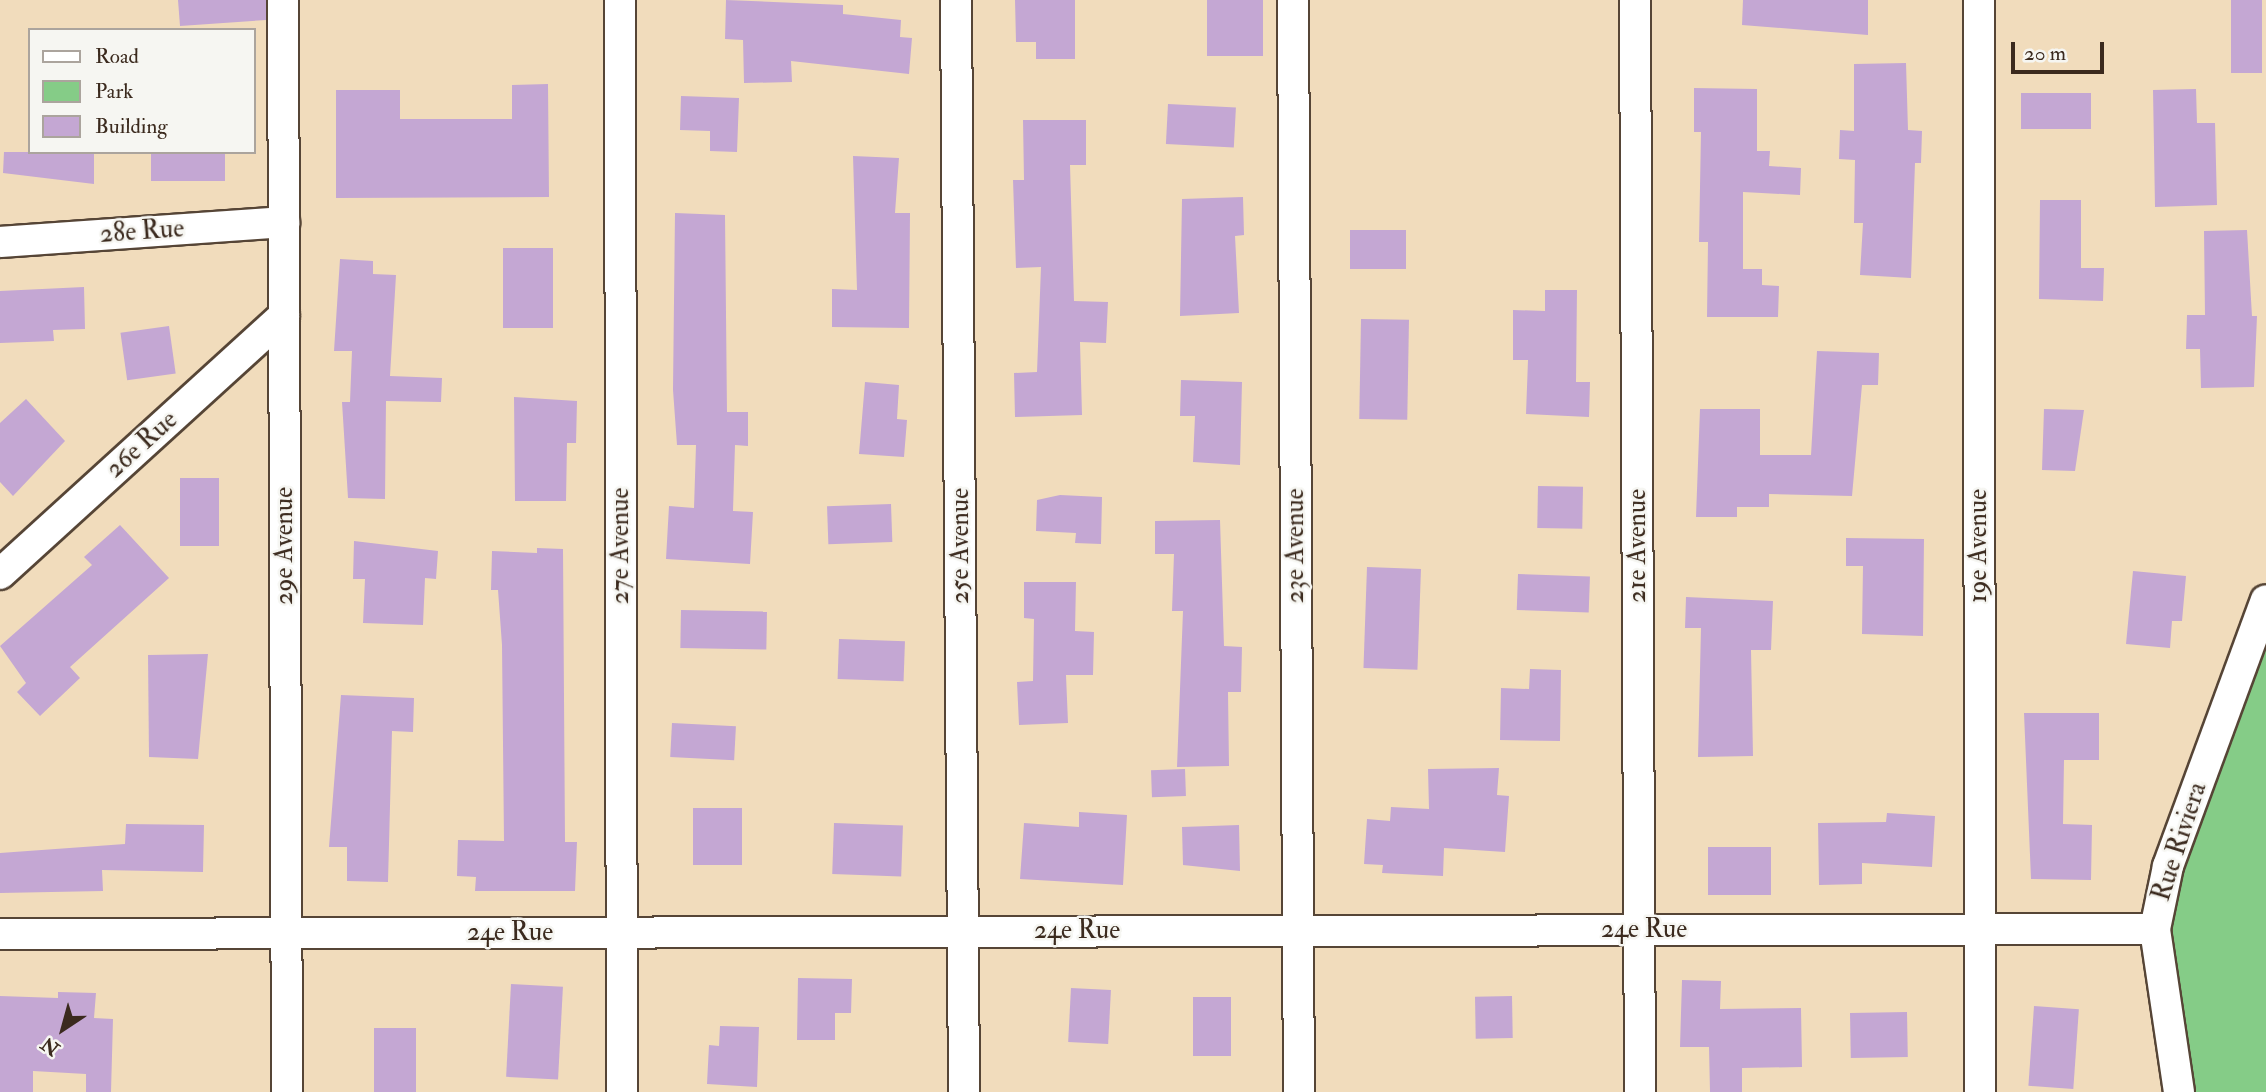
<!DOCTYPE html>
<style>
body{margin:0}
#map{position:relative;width:2266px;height:1092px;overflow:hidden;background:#f1dcbc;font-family:"IM FELL Double Pica",serif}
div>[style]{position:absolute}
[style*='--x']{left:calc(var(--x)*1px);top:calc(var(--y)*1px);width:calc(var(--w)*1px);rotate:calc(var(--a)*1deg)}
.green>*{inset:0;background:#85cc87}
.building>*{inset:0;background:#c4a7d3;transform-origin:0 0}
.roads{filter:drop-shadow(2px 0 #564536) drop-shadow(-2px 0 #564536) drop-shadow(0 2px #564536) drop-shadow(0 -2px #564536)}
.street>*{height:30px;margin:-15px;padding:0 15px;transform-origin:15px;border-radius:15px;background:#fff}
span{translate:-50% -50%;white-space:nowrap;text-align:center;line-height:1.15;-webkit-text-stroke:5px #f6f6f2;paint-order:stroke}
.street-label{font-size:26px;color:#3b2a1e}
.legend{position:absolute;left:28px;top:28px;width:228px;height:126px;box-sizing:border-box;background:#f6f6f2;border:2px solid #aba49d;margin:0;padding:9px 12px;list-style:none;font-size:21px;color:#3b2a1e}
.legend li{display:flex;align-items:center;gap:14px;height:35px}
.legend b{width:35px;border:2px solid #aba49d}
.north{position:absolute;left:28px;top:994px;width:70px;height:70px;-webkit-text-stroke:5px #f6f6f2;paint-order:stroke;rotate:216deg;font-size:19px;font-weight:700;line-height:28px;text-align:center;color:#3b2a1e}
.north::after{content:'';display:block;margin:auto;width:24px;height:32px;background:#3b2a1e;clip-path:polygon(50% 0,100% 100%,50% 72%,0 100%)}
.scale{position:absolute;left:2011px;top:42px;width:93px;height:32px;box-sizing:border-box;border:4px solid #3b2a1e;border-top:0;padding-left:9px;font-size:21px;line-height:24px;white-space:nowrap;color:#3b2a1e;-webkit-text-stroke:5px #f6f6f2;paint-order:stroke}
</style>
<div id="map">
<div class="green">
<i style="clip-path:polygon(2266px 603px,2266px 1092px,2181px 1092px,2156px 922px)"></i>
</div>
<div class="building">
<i style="clip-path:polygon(178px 0,266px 0,266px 20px,180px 26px)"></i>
<i style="clip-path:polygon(726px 0,843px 5px,843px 14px,901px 20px,900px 37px,912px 38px,909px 74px,791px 61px,792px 82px,744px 83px,743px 40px,725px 39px)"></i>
<i style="clip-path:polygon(1015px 0,1075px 0,1075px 59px,1036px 59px,1036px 42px,1016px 42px)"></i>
<i style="left:1207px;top:0;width:56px;height:56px"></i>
<i style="clip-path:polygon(1743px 0,1868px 0,1868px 35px,1742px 25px)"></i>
<i style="left:2231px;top:0;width:31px;height:73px"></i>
<i style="clip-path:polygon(1906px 63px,1908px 130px,1922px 131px,1921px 163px,1915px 163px,1911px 278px,1860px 275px,1863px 223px,1854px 223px,1855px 160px,1839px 159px,1840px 130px,1854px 131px,1854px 64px)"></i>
<i style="clip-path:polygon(548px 84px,549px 197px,336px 198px,336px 90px,400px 90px,400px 119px,512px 119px,512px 85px)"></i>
<i style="clip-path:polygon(1694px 88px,1757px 89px,1757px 151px,1770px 151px,1769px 166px,1801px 168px,1800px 195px,1743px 192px,1743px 269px,1762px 269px,1762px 285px,1779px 286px,1778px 317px,1707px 317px,1708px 242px,1699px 242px,1701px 132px,1694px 132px)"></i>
<i style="clip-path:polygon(2196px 89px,2197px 123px,2215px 123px,2217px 205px,2155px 207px,2153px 90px)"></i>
<i style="left:2021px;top:93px;width:70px;height:36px"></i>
<i style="clip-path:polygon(681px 96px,739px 98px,737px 152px,710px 151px,710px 131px,680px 130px)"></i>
<i style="left:1168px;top:104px;width:68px;height:40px;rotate:3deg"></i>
<i style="clip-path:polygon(1023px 120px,1086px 120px,1086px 165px,1070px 165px,1074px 301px,1108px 302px,1106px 343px,1080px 342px,1082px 415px,1015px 417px,1014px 373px,1037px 372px,1041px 267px,1016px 268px,1013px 180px,1024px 180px)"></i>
<i style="clip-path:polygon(4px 152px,94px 152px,94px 184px,3px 173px)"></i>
<i style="left:151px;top:152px;width:74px;height:29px"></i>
<i style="clip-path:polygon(853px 156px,899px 158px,895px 213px,910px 213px,909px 328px,832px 327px,832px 289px,857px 290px)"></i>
<i style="clip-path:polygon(1243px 197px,1244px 235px,1235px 236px,1239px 313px,1180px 316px,1182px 199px)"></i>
<i style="clip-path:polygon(2040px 200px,2081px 200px,2081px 268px,2104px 268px,2103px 301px,2039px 299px)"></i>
<i style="clip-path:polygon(675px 213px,725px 215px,727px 412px,748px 412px,748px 446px,735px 445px,733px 511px,753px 512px,750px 564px,666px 559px,669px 506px,694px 508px,696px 445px,677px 445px,673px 390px)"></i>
<i style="left:1350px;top:230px;width:56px;height:39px"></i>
<i style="clip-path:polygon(2247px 230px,2252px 316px,2257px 316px,2254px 387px,2201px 388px,2200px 349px,2186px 349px,2187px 315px,2205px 315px,2204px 231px)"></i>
<i style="left:503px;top:248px;width:50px;height:80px"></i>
<i style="clip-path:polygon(340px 259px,373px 261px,373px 274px,396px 275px,390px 376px,442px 378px,441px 402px,386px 401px,385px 499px,348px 498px,342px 402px,350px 402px,352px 351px,334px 351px)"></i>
<i style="clip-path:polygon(84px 287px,85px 329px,53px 330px,54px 341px,0 343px,0 291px)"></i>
<i style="clip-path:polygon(1545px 290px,1577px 290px,1576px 382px,1590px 382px,1589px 417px,1526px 414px,1528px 360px,1513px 360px,1513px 310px,1545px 311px)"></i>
<i style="left:1361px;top:319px;width:48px;height:100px;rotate:1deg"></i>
<i style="left:169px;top:326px;width:48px;height:49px;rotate:82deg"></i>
<i style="clip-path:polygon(1817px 351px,1879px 353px,1878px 385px,1862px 385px,1852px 496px,1769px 494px,1769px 507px,1737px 507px,1737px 517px,1696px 517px,1700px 409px,1760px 409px,1760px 455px,1811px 455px)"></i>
<i style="clip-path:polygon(1181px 380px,1242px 382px,1240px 465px,1193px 462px,1195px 416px,1180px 416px)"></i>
<i style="clip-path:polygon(865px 382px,899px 385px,897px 419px,907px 420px,904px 457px,859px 454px)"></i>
<i style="clip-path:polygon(514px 397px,577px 401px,576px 443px,567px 443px,566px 501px,515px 501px)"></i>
<i style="clip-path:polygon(26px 399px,65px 441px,13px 496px,0 482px,0 423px)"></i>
<i style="clip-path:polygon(2044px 409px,2084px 410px,2075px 471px,2042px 470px)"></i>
<i style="left:180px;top:478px;width:39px;height:68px"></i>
<i style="left:1538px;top:486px;width:45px;height:42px;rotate:1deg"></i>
<i style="clip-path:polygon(1060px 495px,1102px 497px,1101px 544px,1075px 543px,1076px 533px,1036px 531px,1037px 500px)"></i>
<i style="left:891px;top:504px;width:38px;height:64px;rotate:88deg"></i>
<i style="clip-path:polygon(1220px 520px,1224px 646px,1242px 647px,1241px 692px,1228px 692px,1229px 766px,1177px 767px,1183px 611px,1172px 611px,1174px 554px,1155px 554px,1155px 521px)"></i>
<i style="clip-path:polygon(120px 525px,169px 578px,70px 667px,80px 678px,40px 716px,17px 692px,26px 683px,0 646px,92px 565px,84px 557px)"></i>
<i style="clip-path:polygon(1846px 538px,1924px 539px,1923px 636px,1862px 634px,1863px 566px,1846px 566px)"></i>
<i style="clip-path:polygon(354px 541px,438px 551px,436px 579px,425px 578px,423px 625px,363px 623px,365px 579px,353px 579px)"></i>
<i style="clip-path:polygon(537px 548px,563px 549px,565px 842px,577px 842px,575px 891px,475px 891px,476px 877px,457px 876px,458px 840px,504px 841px,502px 645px,498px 590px,491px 590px,492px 551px,537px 553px)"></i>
<i style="left:1367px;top:567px;width:54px;height:101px;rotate:2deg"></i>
<i style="clip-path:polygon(2133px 571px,2186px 576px,2182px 621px,2172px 621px,2170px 648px,2126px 644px)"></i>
<i style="left:1518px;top:574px;width:72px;height:36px;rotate:2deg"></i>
<i style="clip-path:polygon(1024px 582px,1076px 582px,1075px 631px,1094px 632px,1093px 675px,1066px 675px,1068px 723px,1019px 725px,1017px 682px,1033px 681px,1034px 619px,1024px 618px)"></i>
<i style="clip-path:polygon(1686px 597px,1773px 601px,1771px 650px,1751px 650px,1753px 756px,1698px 757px,1701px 628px,1685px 628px)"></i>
<i style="left:681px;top:610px;width:86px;height:38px;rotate:1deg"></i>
<i style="left:839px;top:639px;width:66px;height:40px;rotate:2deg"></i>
<i style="clip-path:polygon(208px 654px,198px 759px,149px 757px,148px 655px)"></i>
<i style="clip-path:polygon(1530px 669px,1561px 670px,1560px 741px,1500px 740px,1501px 688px,1529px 689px)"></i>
<i style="clip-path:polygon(341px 695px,414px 698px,413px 732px,392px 731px,388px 882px,347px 881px,347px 847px,329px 847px)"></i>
<i style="clip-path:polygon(2024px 713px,2099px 713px,2099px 760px,2064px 760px,2063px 824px,2092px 825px,2091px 880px,2031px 879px)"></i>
<i style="left:672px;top:723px;width:64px;height:34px;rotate:3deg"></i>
<i style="clip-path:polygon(1499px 768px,1497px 795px,1509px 796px,1505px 852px,1444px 848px,1443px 876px,1382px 873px,1383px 865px,1364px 864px,1367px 819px,1390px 821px,1391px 807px,1429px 809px,1428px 769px)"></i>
<i style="left:1185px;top:769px;width:27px;height:34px;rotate:88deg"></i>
<i style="left:693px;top:808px;width:49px;height:57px"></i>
<i style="clip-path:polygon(1079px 812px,1127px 815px,1123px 885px,1020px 879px,1024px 823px,1079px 827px)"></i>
<i style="clip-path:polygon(1887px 813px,1935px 816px,1932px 867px,1862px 863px,1862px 884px,1819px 885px,1818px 823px,1886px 822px)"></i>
<i style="left:834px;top:823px;width:69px;height:51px;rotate:2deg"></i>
<i style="clip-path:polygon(126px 824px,204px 825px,203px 872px,102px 870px,103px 891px,0 893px,0 853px,125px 844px)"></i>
<i style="clip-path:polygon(1239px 825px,1240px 871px,1183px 865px,1182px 827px)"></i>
<i style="left:1708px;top:847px;width:63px;height:48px"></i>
<i style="clip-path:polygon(798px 978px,852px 979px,851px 1013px,835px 1013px,835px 1040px,797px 1040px)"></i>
<i style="clip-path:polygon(1682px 980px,1721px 981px,1720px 1009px,1801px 1008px,1802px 1067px,1742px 1068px,1742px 1092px,1710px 1092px,1709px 1047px,1680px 1047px)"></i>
<i style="left:511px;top:984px;width:52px;height:93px;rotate:3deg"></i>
<i style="left:1071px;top:988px;width:40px;height:54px;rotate:3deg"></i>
<i style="clip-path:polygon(58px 992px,96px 993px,94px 1018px,113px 1019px,111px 1092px,86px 1092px,86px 1074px,33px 1071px,33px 1092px,0 1092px,0 996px,58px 998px)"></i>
<i style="left:1512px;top:996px;width:42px;height:37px;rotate:89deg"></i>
<i style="left:1193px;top:997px;width:38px;height:59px"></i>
<i style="left:2034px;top:1006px;width:45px;height:80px;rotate:4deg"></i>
<i style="left:1907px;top:1012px;width:45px;height:57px;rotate:89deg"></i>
<i style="clip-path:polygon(720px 1026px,759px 1027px,757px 1087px,707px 1084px,709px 1045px,719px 1046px)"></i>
<i style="left:374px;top:1028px;width:42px;height:64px"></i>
</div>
<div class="roads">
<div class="street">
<i style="--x:283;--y:0;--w:1092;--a:89.79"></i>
<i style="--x:620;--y:0;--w:1092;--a:89.9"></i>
<i style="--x:956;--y:0;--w:1092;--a:89.58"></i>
<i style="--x:1293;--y:0;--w:1092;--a:89.69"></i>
<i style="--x:1635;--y:0;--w:1092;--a:89.74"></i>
<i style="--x:1979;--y:0;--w:1092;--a:89.95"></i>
<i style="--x:0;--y:242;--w:285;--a:-4"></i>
<i style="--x:0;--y:574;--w:384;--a:-42.3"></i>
<i style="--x:0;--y:934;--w:2155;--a:-0.13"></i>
<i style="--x:2179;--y:1092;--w:165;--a:-98.4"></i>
<i style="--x:2155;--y:929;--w:64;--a:-78.3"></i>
<i style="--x:2168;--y:866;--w:283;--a:-69.8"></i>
</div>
</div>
<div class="street-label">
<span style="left:142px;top:232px;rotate:-4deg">28e Rue</span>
<span style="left:142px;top:445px;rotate:-42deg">26e Rue</span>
<span style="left:285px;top:546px;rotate:-90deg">29e Avenue</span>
<span style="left:621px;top:546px;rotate:-90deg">27e Avenue</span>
<span style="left:961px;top:546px;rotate:-90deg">25e Avenue</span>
<span style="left:1296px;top:546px;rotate:-90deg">23e Avenue</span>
<span style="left:1638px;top:546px;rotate:-90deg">21e Avenue</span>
<span style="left:1979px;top:546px;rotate:-90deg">19e Avenue</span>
<span style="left:2180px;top:842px;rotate:-72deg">Rue Riviera</span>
<span style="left:1644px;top:930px">24e Rue</span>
<span style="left:1077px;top:931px">24e Rue</span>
<span style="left:510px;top:933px">24e Rue</span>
</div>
<ul class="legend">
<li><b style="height:9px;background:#fff"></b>Road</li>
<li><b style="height:19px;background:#85cc87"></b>Park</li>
<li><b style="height:19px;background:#c4a7d3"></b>Building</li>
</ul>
<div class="north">N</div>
<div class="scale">20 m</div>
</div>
